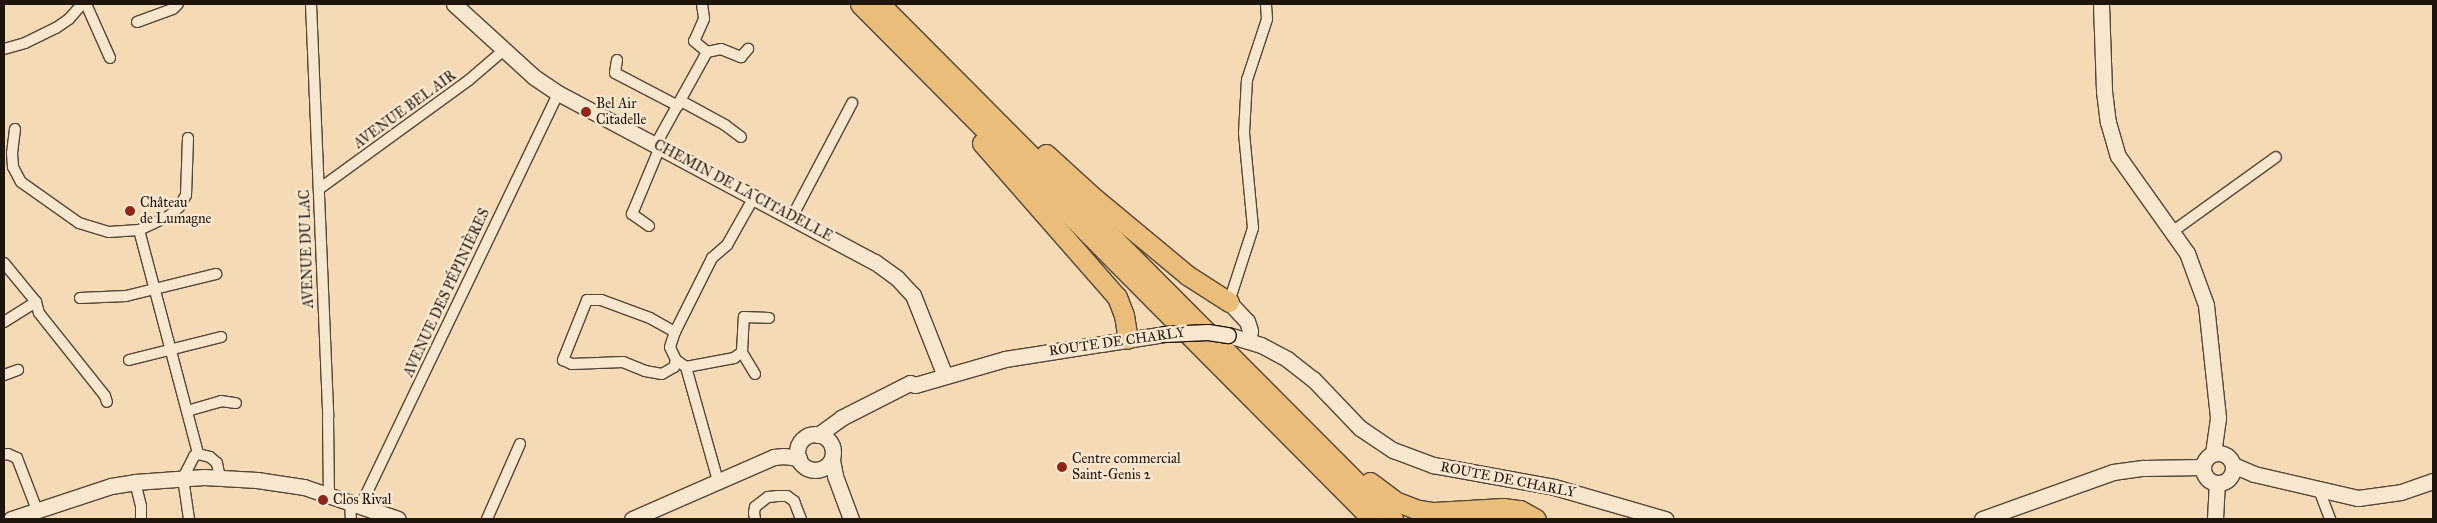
<!DOCTYPE html>
<meta charset="utf-8">
<style>
body{margin:0}
#map{position:relative;width:2437px;height:523px;overflow:hidden;background:#f4dab5;font-family:"IM FELL Great Primer",serif}
div>[style]{position:absolute}
[style*='--x']{left:calc(var(--x)*1px);top:calc(var(--y)*1px);width:calc(var(--w)*1px);rotate:calc(var(--a)*1deg)}
.roads{filter:drop-shadow(1px 0 #544637) drop-shadow(-1px 0 #544637) drop-shadow(0 1px #544637) drop-shadow(0 -1px #544637)}
.street>*{height:10px;margin:-5px;padding:0 5px;transform-origin:5px;border-radius:5px;background:#f8e7cf}
.secondary>*{height:15px;margin:-7.5px;padding:0 7.5px;transform-origin:7.5px;border-radius:7.5px;background:#f8e7cf}
.secondary>.ring{margin:-7.5px;padding:0;box-sizing:content-box;background:none;border:15px solid #f8e7cf;border-radius:50%}
.highway>*{height:19px;margin:-9.5px;padding:0 9.5px;transform-origin:9.5px;border-radius:9.5px;background:#eabd7a}
.bridges{filter:drop-shadow(1px 0 #1f150d) drop-shadow(-1px 0 #1f150d) drop-shadow(0 1px #1f150d) drop-shadow(0 -1px #1f150d)}
.secondary-bridge>*{height:15px;margin:-7.5px;padding:0 7.5px;transform-origin:7.5px;border-radius:7.5px;background:#f8e7cf}
.dots>*{width:14px;height:14px;translate:-50% -50%;box-sizing:border-box;border:2px solid #f8e7cf;border-radius:50%}
span{translate:-50% -50%;white-space:nowrap;text-align:center;line-height:1.15;-webkit-text-stroke:5px #f8e7cf;paint-order:stroke}
.poi-label{font-size:14px;color:#1f150d}
.left{translate:0 -50%;text-align:left}
.street-label{font-size:14px;color:#1f150d}
.frame{position:absolute;inset:0;border:5px solid #1f150d;pointer-events:none}
</style>
<div id="map">
<div class="roads">
<div class="street">
<i style="--x:86;--y:4;--w:59;--a:66"></i>
<i style="--x:311;--y:4;--w:413;--a:87.6"></i>
<i style="--x:328;--y:417;--w:77;--a:89.3"></i>
<i style="--x:702;--y:4;--w:15;--a:82"></i>
<i style="--x:704;--y:19;--w:24;--a:114"></i>
<i style="--x:694;--y:41;--w:17;--a:40"></i>
<i style="--x:137;--y:22;--w:38;--a:-20"></i>
<i style="--x:173;--y:9;--w:7;--a:-45"></i>
<i style="--x:4;--y:49;--w:22;--a:-16"></i>
<i style="--x:25;--y:43;--w:34;--a:-26"></i>
<i style="--x:56;--y:28;--w:16;--a:-35"></i>
<i style="--x:69;--y:19;--w:20;--a:-49"></i>
<i style="--x:617;--y:60;--w:13;--a:99"></i>
<i style="--x:615;--y:73;--w:71;--a:27.6"></i>
<i style="--x:681;--y:101;--w:50;--a:28.6"></i>
<i style="--x:725;--y:125;--w:20;--a:37"></i>
<i style="--x:15;--y:129;--w:24;--a:97"></i>
<i style="--x:12;--y:153;--w:14;--a:86"></i>
<i style="--x:13;--y:167;--w:17;--a:62"></i>
<i style="--x:21;--y:182;--w:71;--a:35.3"></i>
<i style="--x:79;--y:223;--w:31;--a:17"></i>
<i style="--x:109;--y:232;--w:30;--a:-4"></i>
<i style="--x:188;--y:138;--w:57;--a:92"></i>
<i style="--x:186;--y:195;--w:14;--a:120"></i>
<i style="--x:179;--y:207;--w:13;--a:138"></i>
<i style="--x:169;--y:216;--w:33;--a:155"></i>
<i style="--x:139;--y:230;--w:232;--a:75.2"></i>
<i style="--x:656;--y:144;--w:105;--a:-61"></i>
<i style="--x:707;--y:52;--w:14;--a:-12"></i>
<i style="--x:721;--y:49;--w:22;--a:22"></i>
<i style="--x:741;--y:57;--w:11;--a:-49"></i>
<i style="--x:319;--y:189;--w:185;--a:-36"></i>
<i style="--x:469;--y:80;--w:46;--a:-40.6"></i>
<i style="--x:792;--y:217;--w:129;--a:-62.2"></i>
<i style="--x:649;--y:226;--w:21;--a:-145"></i>
<i style="--x:632;--y:214;--w:73;--a:-67.3"></i>
<i style="--x:2172;--y:232;--w:128;--a:-35.8"></i>
<i style="--x:4;--y:263;--w:50;--a:50.6"></i>
<i style="--x:36;--y:302;--w:11;--a:75"></i>
<i style="--x:39;--y:313;--w:106;--a:51.5"></i>
<i style="--x:105;--y:396;--w:6;--a:72"></i>
<i style="--x:80;--y:298;--w:46;--a:-2.5"></i>
<i style="--x:126;--y:296;--w:93;--a:-13.7"></i>
<i style="--x:1229;--y:302;--w:78;--a:-72"></i>
<i style="--x:1253;--y:228;--w:95;--a:-95.4"></i>
<i style="--x:1244;--y:133;--w:53;--a:-86.8"></i>
<i style="--x:1247;--y:80;--w:64;--a:-71.8"></i>
<i style="--x:1267;--y:19;--w:15;--a:-94"></i>
<i style="--x:4;--y:322;--w:38;--a:-32"></i>
<i style="--x:675;--y:332;--w:29;--a:-151"></i>
<i style="--x:650;--y:318;--w:52;--a:-159.8"></i>
<i style="--x:601;--y:300;--w:14;--a:180"></i>
<i style="--x:587;--y:300;--w:65;--a:111.8"></i>
<i style="--x:563;--y:360;--w:10;--a:24"></i>
<i style="--x:572;--y:364;--w:51;--a:-2.2"></i>
<i style="--x:623;--y:362;--w:24;--a:22"></i>
<i style="--x:645;--y:371;--w:17;--a:10"></i>
<i style="--x:662;--y:374;--w:14;--a:-30"></i>
<i style="--x:674;--y:367;--w:7;--a:-74"></i>
<i style="--x:129;--y:360;--w:95;--a:-14"></i>
<i style="--x:686;--y:367;--w:49;--a:-10.6"></i>
<i style="--x:734;--y:358;--w:10;--a:-37"></i>
<i style="--x:755;--y:374;--w:26;--a:-121"></i>
<i style="--x:742;--y:352;--w:35;--a:-87"></i>
<i style="--x:744;--y:317;--w:25;--a:2"></i>
<i style="--x:4;--y:375;--w:15;--a:-20"></i>
<i style="--x:187;--y:411;--w:35;--a:-16"></i>
<i style="--x:221;--y:401;--w:15;--a:8"></i>
<i style="--x:4;--y:455;--w:4;--a:-14"></i>
<i style="--x:8;--y:454;--w:10;--a:24"></i>
<i style="--x:17;--y:458;--w:56;--a:69"></i>
<i style="--x:718;--y:481;--w:118;--a:-105.7"></i>
<i style="--x:686;--y:367;--w:12;--a:-145"></i>
<i style="--x:676;--y:360;--w:14;--a:-115"></i>
<i style="--x:670;--y:347;--w:16;--a:-72"></i>
<i style="--x:675;--y:332;--w:83;--a:-63.4"></i>
<i style="--x:712;--y:258;--w:20;--a:-41"></i>
<i style="--x:727;--y:245;--w:55;--a:-60.6"></i>
<i style="--x:135;--y:482;--w:25;--a:76"></i>
<i style="--x:141;--y:506;--w:13;--a:90"></i>
<i style="--x:2319;--y:490;--w:31;--a:69"></i>
<i style="--x:350;--y:502;--w:17;--a:87"></i>
<i style="--x:361;--y:505;--w:457;--a:-64.4"></i>
<i style="--x:189;--y:519;--w:41;--a:-98.3"></i>
<i style="--x:183;--y:478;--w:25;--a:-63"></i>
<i style="--x:194;--y:456;--w:4;--a:-27"></i>
<i style="--x:198;--y:454;--w:12;--a:14"></i>
<i style="--x:210;--y:457;--w:9;--a:41"></i>
<i style="--x:217;--y:463;--w:15;--a:79"></i>
<i style="--x:487;--y:519;--w:82;--a:-66.3"></i>
<i style="--x:755;--y:519;--w:6;--a:-99"></i>
<i style="--x:754;--y:513;--w:6;--a:-81"></i>
<i style="--x:755;--y:507;--w:16;--a:-38"></i>
<i style="--x:768;--y:497;--w:10;--a:-6"></i>
<i style="--x:778;--y:496;--w:9;--a:0"></i>
<i style="--x:787;--y:496;--w:9;--a:36"></i>
<i style="--x:794;--y:501;--w:19;--a:69"></i>
</div>
<div class="secondary">
<i style="--x:454;--y:4;--w:108;--a:42.4"></i>
<i style="--x:534;--y:77;--w:29;--a:34"></i>
<i style="--x:558;--y:93;--w:359;--a:28.1"></i>
<i style="--x:875;--y:262;--w:27;--a:36"></i>
<i style="--x:897;--y:278;--w:23;--a:47"></i>
<i style="--x:913;--y:295;--w:87;--a:68.4"></i>
<i style="--x:2101;--y:4;--w:87;--a:88"></i>
<i style="--x:2104;--y:91;--w:31;--a:83"></i>
<i style="--x:2108;--y:122;--w:35;--a:74"></i>
<i style="--x:2118;--y:156;--w:119;--a:54.6"></i>
<i style="--x:2187;--y:253;--w:55;--a:69.9"></i>
<i style="--x:2206;--y:305;--w:114;--a:83.9"></i>
<i style="--x:2218;--y:418;--w:36;--a:98"></i>
<i style="--x:1229;--y:302;--w:26;--a:47"></i>
<i style="--x:1247;--y:321;--w:10;--a:73"></i>
<i style="--x:1250;--y:331;--w:10;--a:101"></i>
<i style="--x:1228;--y:335;--w:34;--a:17"></i>
<i style="--x:1261;--y:345;--w:30;--a:28"></i>
<i style="--x:1287;--y:359;--w:33;--a:38"></i>
<i style="--x:1313;--y:379;--w:68;--a:46.2"></i>
<i style="--x:1360;--y:428;--w:40;--a:34"></i>
<i style="--x:1393;--y:450;--w:43;--a:20.6"></i>
<i style="--x:1433;--y:465;--w:123;--a:10.3"></i>
<i style="--x:1554;--y:487;--w:116;--a:16.1"></i>
<i class="ring" style="left:797px;top:434px;width:21px;height:21px"></i>
<i style="--x:818;--y:435;--w:29;--a:-36"></i>
<i style="--x:841;--y:418;--w:77;--a:-26.9"></i>
<i style="--x:910;--y:383;--w:5;--a:22"></i>
<i style="--x:915;--y:385;--w:94;--a:-16.1"></i>
<i style="--x:1005;--y:359;--w:161;--a:-8.9"></i>
<i class="ring" style="left:2203px;top:453px;width:15px;height:15px"></i>
<i style="--x:832;--y:460;--w:16;--a:79"></i>
<i style="--x:835;--y:476;--w:46;--a:69.6"></i>
<i style="--x:2233;--y:465;--w:23;--a:23"></i>
<i style="--x:2254;--y:474;--w:107;--a:13"></i>
<i style="--x:2358;--y:498;--w:43;--a:-7.9"></i>
<i style="--x:2401;--y:492;--w:34;--a:-19"></i>
<i style="--x:11;--y:519;--w:105;--a:-18.3"></i>
<i style="--x:111;--y:486;--w:24;--a:-9"></i>
<i style="--x:135;--y:482;--w:69;--a:-4.1"></i>
<i style="--x:204;--y:477;--w:53;--a:3.2"></i>
<i style="--x:257;--y:480;--w:48;--a:8.5"></i>
<i style="--x:304;--y:487;--w:99;--a:18.8"></i>
<i style="--x:632;--y:519;--w:155;--a:-23.6"></i>
<i style="--x:774;--y:457;--w:10;--a:-6"></i>
<i style="--x:784;--y:456;--w:15;--a:8"></i>
<i style="--x:1982;--y:519;--w:139;--a:-19.7"></i>
<i style="--x:2113;--y:472;--w:30;--a:-8"></i>
<i style="--x:2143;--y:468;--w:60;--a:-1"></i>
<i style="--x:2215;--y:519;--w:36;--a:-87"></i>
</div>
<div class="highway">
<i style="--x:860;--y:4;--w:726;--a:45.17"></i>
<i style="--x:880;--y:4;--w:727;--a:45.11"></i>
<i style="--x:982;--y:143;--w:205;--a:48.8"></i>
<i style="--x:1117;--y:297;--w:19;--a:69"></i>
<i style="--x:1124;--y:315;--w:24;--a:81"></i>
<i style="--x:1046;--y:154;--w:62;--a:42.4"></i>
<i style="--x:1092;--y:196;--w:124;--a:39.7"></i>
<i style="--x:1187;--y:275;--w:50;--a:32.7"></i>
<i style="--x:1370;--y:482;--w:31;--a:37"></i>
<i style="--x:1395;--y:501;--w:26;--a:21"></i>
<i style="--x:1419;--y:510;--w:15;--a:8"></i>
<i style="--x:1434;--y:512;--w:69;--a:-3.3"></i>
<i style="--x:1503;--y:508;--w:17;--a:7"></i>
<i style="--x:1520;--y:510;--w:18;--a:29"></i>
</div>
</div>
<div class="bridges">
<div class="secondary-bridge">
<i style="--x:1164;--y:334;--w:44;--a:-2.6"></i>
<i style="--x:1208;--y:332;--w:20;--a:9"></i>
</div>
</div>
<div class="dots">
<i style="left:586px;top:112px;background:#8f2418"></i>
<i style="left:130px;top:211px;background:#8f2418"></i>
<i style="left:1062px;top:467px;background:#8f2418"></i>
<i style="left:323px;top:500px;background:#8f2418"></i>
</div>
<div class="poi-label">
<span class="left" style="left:596px;top:112px">Bel Air<br>Citadelle</span>
<span class="left" style="left:140px;top:211px">Château<br>de Lumagne</span>
<span class="left" style="left:1072px;top:467px">Centre commercial<br>Saint-Genis 2</span>
<span class="left" style="left:333px;top:500px">Clos Rival</span>
</div>
<div class="street-label">
<span style="left:405px;top:110px;rotate:-36deg">AVENUE BEL AIR</span>
<span style="left:743px;top:191px;rotate:28deg">CHEMIN DE LA CITADELLE</span>
<span style="left:307px;top:249px;rotate:-92deg">AVENUE DU LAC</span>
<span style="left:447px;top:293px;rotate:-65deg">AVENUE DES PÉPINIÈRES</span>
<span style="left:1117px;top:342px;rotate:-8deg">ROUTE DE CHARLY</span>
<span style="left:1508px;top:480px;rotate:11deg">ROUTE DE CHARLY</span>
</div>
<div class="frame"></div>
</div>
